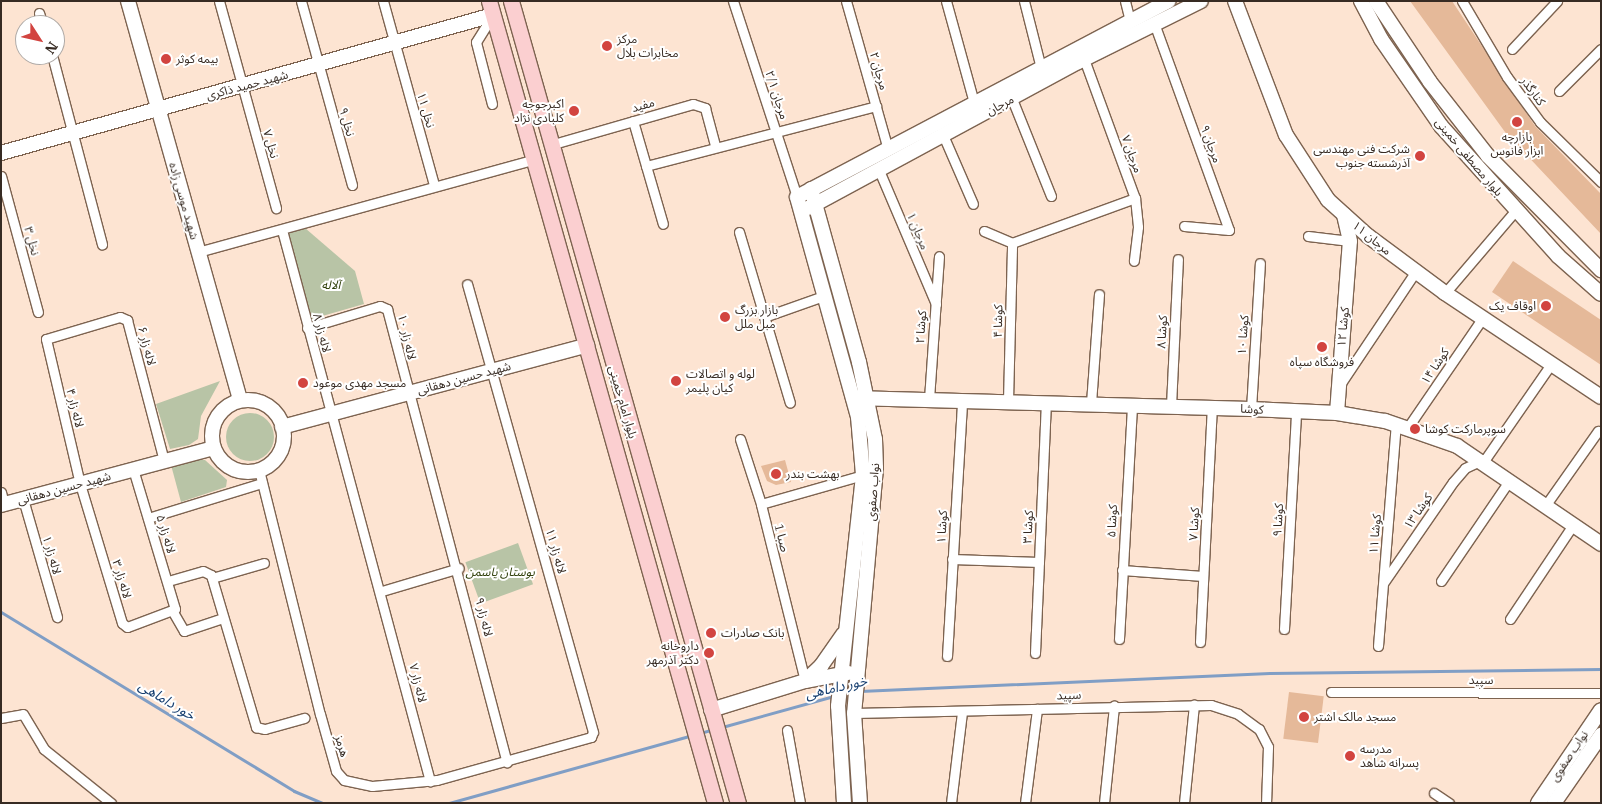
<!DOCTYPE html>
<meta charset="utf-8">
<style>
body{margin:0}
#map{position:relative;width:1602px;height:804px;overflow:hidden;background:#fde4d2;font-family:"IBM Plex Serif","Noto Sans Arabic",serif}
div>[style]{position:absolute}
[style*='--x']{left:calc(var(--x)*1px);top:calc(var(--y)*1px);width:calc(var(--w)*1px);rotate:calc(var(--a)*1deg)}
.green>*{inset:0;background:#b8c4a6;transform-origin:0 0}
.round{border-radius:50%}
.stream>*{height:3px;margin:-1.5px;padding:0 1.5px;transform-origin:1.5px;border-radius:1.5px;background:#809ec5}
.building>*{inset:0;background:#e5b999;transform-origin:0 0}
.roads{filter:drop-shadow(1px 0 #7d6350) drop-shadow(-1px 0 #7d6350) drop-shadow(0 1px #7d6350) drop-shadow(0 -1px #7d6350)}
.street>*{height:9px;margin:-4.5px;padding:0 4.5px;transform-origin:4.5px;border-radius:4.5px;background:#fff}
.secondary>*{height:14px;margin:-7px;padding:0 7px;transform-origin:7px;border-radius:7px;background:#fff}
.secondary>.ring{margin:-7px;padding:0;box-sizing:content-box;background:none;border:14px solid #fff;border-radius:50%}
.primary>*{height:15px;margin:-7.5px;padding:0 7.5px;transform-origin:7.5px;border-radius:7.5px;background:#fbcfd0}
.dots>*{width:14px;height:14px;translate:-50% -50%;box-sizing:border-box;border:2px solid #fff;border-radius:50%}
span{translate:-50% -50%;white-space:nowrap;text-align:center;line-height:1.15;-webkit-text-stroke:4px #fff;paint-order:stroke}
.poi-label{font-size:12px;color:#372b23}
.left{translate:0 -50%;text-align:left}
.right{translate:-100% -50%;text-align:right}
.street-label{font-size:12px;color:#372b23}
.park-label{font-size:12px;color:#30400b;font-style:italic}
.water-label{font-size:14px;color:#173f70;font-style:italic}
.frame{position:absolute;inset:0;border:2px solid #372b23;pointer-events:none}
.north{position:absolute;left:15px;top:15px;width:50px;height:50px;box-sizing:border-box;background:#fff;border:1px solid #afaaa7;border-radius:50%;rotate:125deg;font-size:14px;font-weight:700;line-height:20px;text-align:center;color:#372b23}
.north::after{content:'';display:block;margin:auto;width:18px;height:22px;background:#d24440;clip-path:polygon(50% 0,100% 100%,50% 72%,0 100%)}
</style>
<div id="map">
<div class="green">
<i style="clip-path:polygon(305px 228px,355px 271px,364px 304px,312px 319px,288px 232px)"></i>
<i style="clip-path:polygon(220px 381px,201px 416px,198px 439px,189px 445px,170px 449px,156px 404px)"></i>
<i class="round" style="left:226px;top:413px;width:48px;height:48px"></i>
<i style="clip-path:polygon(194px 459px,205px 460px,227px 480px,226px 487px,181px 502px,171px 465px)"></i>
<i style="left:518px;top:543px;width:44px;height:56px;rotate:70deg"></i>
</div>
<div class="stream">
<i style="--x:1;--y:612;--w:343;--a:31.4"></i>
<i style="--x:294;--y:791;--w:30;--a:23"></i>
<i style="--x:860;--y:691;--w:410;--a:-2.5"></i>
<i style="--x:1270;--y:673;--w:331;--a:-0.7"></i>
<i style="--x:722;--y:727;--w:116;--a:-15.5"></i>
<i style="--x:700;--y:733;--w:15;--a:-16"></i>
<i style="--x:449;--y:803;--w:252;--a:-15.6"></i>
</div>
<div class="building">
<i style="clip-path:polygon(1410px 1px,1452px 1px,1535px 126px,1601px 194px,1601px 234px,1505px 132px)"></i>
<i style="clip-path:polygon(1513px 261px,1601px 320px,1601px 365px,1492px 292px)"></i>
<i style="clip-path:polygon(785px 460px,791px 482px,776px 485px,767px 481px,761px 466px)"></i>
<i style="left:1289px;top:692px;width:35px;height:47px;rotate:7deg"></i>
</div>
<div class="roads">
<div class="street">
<i style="--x:219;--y:1;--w:215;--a:74.6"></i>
<i style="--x:301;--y:1;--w:191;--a:74.5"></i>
<i style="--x:383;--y:1;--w:191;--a:74.5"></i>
<i style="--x:733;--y:1;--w:206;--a:71.9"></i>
<i style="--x:846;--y:1;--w:154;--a:74.2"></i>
<i style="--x:946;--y:1;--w:106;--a:74.6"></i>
<i style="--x:1024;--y:1;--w:69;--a:75.8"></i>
<i style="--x:1125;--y:1;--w:21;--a:76"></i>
<i style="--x:1462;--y:1;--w:88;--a:59.4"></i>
<i style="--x:1507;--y:77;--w:56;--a:53.7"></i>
<i style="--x:1540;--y:122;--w:86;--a:44.5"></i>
<i style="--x:39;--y:13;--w:13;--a:72"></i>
<i style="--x:1154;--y:23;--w:220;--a:70.1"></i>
<i style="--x:1229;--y:230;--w:45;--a:-174.9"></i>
<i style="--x:1512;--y:49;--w:66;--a:-46.8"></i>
<i style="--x:52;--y:55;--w:196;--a:75.2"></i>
<i style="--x:1084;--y:59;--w:148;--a:69.9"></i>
<i style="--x:1135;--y:198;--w:29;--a:84"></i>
<i style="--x:1138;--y:227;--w:34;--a:97"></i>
<i style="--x:1559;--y:91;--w:59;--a:-45"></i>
<i style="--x:1010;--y:94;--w:110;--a:68.1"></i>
<i style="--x:492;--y:104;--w:64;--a:-104.5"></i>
<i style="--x:476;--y:42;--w:32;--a:-58"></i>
<i style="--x:633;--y:121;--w:107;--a:73.8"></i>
<i style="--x:943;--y:135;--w:75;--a:66.5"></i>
<i style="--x:550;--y:145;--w:149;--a:-16"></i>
<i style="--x:693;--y:104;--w:13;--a:18"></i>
<i style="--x:705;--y:108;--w:39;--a:75"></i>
<i style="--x:646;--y:166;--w:238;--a:-14.6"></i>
<i style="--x:878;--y:168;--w:148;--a:66.9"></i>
<i style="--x:1;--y:176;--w:141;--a:74.8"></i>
<i style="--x:282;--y:230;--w:571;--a:74.97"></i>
<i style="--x:984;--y:231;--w:30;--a:23"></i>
<i style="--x:1012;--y:243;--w:131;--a:-20.1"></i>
<i style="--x:739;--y:232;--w:178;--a:73.4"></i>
<i style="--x:1308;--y:236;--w:42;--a:6.8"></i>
<i style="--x:198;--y:252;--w:347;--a:-15.4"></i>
<i style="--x:1445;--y:293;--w:109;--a:-49.5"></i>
<i style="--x:764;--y:317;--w:66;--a:-19.5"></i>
<i style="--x:307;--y:328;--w:76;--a:-16.8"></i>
<i style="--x:380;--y:306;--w:8;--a:23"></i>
<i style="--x:387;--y:309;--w:469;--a:75.2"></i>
<i style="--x:1341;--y:383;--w:135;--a:-56.2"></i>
<i style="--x:929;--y:399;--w:143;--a:-86"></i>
<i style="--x:1008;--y:400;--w:157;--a:-88.5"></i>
<i style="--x:1091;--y:403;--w:109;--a:-85.8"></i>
<i style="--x:1171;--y:406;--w:147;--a:-87.3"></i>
<i style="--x:1251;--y:409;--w:146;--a:-86.5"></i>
<i style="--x:1408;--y:427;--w:131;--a:-55.6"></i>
<i style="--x:740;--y:439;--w:68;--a:72.1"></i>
<i style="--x:133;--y:469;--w:146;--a:73.3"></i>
<i style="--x:175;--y:609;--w:51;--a:159.4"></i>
<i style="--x:127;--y:627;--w:6;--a:-141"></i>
<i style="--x:122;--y:623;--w:145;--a:-106.8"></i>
<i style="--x:80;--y:484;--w:149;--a:-103.2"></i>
<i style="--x:46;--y:339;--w:77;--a:-16.6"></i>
<i style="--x:120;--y:317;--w:8;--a:23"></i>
<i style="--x:127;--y:320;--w:146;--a:75.3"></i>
<i style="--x:259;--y:470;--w:252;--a:76"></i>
<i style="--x:320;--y:714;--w:59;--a:74.3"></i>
<i style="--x:336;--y:771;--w:12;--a:48"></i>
<i style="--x:344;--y:780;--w:29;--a:12"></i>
<i style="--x:372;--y:786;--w:65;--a:-5.3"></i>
<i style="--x:437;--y:780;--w:160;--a:-15.6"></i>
<i style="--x:591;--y:737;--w:5;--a:-68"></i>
<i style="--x:593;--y:732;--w:465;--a:-105.7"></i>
<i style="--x:1;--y:492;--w:12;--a:76"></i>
<i style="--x:23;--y:499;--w:123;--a:73.9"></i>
<i style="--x:1545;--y:506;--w:92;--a:-54.8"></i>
<i style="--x:148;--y:518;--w:119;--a:-17.1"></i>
<i style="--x:952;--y:559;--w:87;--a:2"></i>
<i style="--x:1122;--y:570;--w:81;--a:4.2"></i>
<i style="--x:212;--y:578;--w:54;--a:-16.1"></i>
<i style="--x:168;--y:581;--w:36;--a:-16"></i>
<i style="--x:203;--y:571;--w:9;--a:27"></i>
<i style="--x:211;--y:575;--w:159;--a:73.5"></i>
<i style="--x:256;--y:727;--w:9;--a:13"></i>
<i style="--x:265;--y:729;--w:41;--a:-15.8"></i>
<i style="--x:1441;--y:581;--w:121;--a:-55.8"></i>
<i style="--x:1384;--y:582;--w:121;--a:-55.4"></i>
<i style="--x:1453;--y:482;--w:18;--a:-49"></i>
<i style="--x:1465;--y:468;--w:23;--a:-25"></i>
<i style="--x:1486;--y:458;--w:114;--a:-55.3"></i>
<i style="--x:382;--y:591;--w:80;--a:-16.6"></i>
<i style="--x:173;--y:612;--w:22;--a:60"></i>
<i style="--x:184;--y:631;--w:41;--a:-18.4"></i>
<i style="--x:1510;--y:619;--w:113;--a:-56.2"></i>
<i style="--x:1284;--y:629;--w:218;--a:-86.8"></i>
<i style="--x:1119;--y:639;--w:235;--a:-86.8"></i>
<i style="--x:1200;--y:642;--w:235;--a:-87.1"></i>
<i style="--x:1378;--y:646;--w:223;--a:-85.4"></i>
<i style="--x:1035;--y:653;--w:251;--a:-87.5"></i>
<i style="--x:947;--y:656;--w:256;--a:-86.6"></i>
<i style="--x:805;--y:681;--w:182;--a:-104"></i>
<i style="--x:761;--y:504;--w:106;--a:-15.9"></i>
<i style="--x:1331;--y:692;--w:270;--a:0.2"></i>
<i style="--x:854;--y:713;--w:357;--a:-1.3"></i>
<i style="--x:1211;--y:705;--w:28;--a:18"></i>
<i style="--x:1238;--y:714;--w:26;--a:36"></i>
<i style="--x:1259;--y:729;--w:20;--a:63"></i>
<i style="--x:1268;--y:747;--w:56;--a:92"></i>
<i style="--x:1;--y:718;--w:22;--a:-10"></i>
<i style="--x:23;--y:714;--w:41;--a:59"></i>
<i style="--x:44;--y:749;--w:86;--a:38.9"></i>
<i style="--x:787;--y:730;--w:74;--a:79.9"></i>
<i style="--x:1434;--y:793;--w:18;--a:34"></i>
<i style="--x:951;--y:803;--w:92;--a:-83.1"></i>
<i style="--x:1025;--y:803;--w:95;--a:-82.7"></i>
<i style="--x:1104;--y:803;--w:98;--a:-84.1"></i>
<i style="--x:1184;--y:803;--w:99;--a:-84.2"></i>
</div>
<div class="secondary">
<i style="--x:128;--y:1;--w:414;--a:74.3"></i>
<i style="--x:1235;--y:1;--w:143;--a:69.2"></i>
<i style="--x:1286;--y:135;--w:77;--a:57.1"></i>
<i style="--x:1328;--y:200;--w:54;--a:42"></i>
<i style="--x:1368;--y:236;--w:96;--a:36.5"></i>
<i style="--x:1445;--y:293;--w:187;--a:33.7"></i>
<i style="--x:1361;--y:1;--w:43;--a:62.2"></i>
<i style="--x:1381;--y:39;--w:106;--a:55.4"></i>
<i style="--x:1441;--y:126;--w:175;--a:48"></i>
<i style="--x:1558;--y:256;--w:57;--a:41.5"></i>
<i style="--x:1376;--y:1;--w:97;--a:56.3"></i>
<i style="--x:1430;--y:82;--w:94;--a:51.9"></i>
<i style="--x:1488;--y:156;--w:161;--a:45.3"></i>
<i style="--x:1;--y:153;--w:511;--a:-15.67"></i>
<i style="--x:811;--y:189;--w:180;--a:74.5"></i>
<i style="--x:859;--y:362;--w:79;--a:78.3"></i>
<i style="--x:875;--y:439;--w:29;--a:88"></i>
<i style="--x:876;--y:468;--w:246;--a:95.1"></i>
<i style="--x:854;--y:713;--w:90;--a:86.2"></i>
<i style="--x:808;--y:208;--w:307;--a:-28.4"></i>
<i style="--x:1078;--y:62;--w:137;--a:-26.4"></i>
<i style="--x:853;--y:398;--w:398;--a:1.6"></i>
<i style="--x:1251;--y:409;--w:86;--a:2.7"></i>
<i style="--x:1337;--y:413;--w:49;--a:9.5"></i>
<i style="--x:1385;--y:421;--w:76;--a:19.1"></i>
<i style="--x:1457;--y:446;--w:174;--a:34.2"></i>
<i class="ring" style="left:212px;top:400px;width:58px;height:58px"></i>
<i style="--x:1337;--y:413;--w:172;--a:-85.7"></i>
<i style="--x:1350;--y:241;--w:27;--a:-103"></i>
<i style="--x:282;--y:427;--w:316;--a:-15"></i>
<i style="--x:1;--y:505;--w:220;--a:-15"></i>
<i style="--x:806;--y:680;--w:21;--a:-43"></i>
<i style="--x:821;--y:666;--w:39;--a:-55"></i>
<i style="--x:711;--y:710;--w:98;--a:-17.1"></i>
<i style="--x:805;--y:681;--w:44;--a:-10.5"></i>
<i style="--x:844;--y:803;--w:97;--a:-93.5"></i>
<i style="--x:838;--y:706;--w:232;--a:-83.8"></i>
<i style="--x:863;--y:475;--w:58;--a:-94.9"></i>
<i style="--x:858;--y:417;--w:228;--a:-105.5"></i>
<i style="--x:797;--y:197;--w:420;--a:-27.8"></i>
<i style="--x:1538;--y:803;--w:112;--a:-55.9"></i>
<i style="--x:1554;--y:803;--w:83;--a:-55.3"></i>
</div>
<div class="primary">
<i style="--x:489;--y:1;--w:833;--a:74.26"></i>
<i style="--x:511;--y:1;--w:834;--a:74.2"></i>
</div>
</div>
<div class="dots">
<i style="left:607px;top:46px;background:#d24440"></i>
<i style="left:166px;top:59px;background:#d24440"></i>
<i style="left:574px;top:111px;background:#d24440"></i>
<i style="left:1517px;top:122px;background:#d24440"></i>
<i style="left:1420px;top:156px;background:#d24440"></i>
<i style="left:1546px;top:306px;background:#d24440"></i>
<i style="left:725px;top:317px;background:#d24440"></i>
<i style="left:1322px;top:347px;background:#d24440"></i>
<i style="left:676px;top:381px;background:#d24440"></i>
<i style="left:303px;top:383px;background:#d24440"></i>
<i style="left:1415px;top:429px;background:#d24440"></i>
<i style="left:776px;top:474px;background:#d24440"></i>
<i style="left:711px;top:633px;background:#d24440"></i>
<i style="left:709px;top:653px;background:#d24440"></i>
<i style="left:1304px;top:717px;background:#d24440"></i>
<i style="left:1350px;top:756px;background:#d24440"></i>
</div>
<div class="poi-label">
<span class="left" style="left:617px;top:46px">مرکز<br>مخابرات بلال</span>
<span class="left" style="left:176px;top:59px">بیمه کوثر</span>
<span class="right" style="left:564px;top:111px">اکبرجوجه<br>کلبادی نژاد</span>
<span style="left:1517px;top:144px">بازارچه<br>ابزار فانوس</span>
<span class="right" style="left:1410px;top:156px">شرکت فنی مهندسی<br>آذرشسته جنوب</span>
<span class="right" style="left:1536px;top:306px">اوقاف یک</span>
<span class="left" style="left:735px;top:317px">بازار بزرگ<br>مبل ملل</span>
<span style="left:1322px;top:362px">فروشگاه سپاه</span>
<span class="left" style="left:686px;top:381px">لوله و اتصالات<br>کیان پلیمر</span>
<span class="left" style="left:313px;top:383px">مسجد مهدی موعود</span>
<span class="left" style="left:1425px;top:429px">سوپرمارکت کوشا</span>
<span class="left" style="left:786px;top:474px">بهشت بندر</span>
<span class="left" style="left:721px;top:633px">بانک صادرات</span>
<span class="right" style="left:699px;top:653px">داروخانه<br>دکتر آذرمهر</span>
<span class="left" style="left:1314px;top:717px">مسجد مالک اشتر</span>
<span class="left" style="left:1360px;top:756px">مدرسه<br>پسرانه شاهد</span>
</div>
<div class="street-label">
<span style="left:879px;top:71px;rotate:74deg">مرجان ۲</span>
<span style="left:247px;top:85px;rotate:-15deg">شهید حمید ذاکری</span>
<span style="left:1533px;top:91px;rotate:54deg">کنارگذر</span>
<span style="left:777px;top:95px;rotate:72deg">مرجان ۲/۱</span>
<span style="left:643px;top:105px;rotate:-16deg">مفید</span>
<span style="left:1000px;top:105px;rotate:-28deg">مرجان</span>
<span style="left:426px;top:110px;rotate:74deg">نخل ۱۱</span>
<span style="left:347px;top:122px;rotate:74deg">نخل ۹</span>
<span style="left:271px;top:144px;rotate:74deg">نخل ۷</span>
<span style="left:1211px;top:144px;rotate:70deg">مرجان ۹</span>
<span style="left:1132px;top:154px;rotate:70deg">مرجان ۷</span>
<span style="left:1469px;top:157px;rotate:50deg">بلوار مصطفی خمینی</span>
<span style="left:184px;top:201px;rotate:74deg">شهید موسی زاده</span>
<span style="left:918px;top:231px;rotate:67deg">مرجان ۱</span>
<span style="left:1372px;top:238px;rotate:39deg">مرجان ۱۱</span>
<span style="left:32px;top:241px;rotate:75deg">نخل ۳</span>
<span style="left:998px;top:321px;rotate:-89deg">کوشا ۴</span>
<span style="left:921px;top:327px;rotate:-86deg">کوشا ۲</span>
<span style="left:1343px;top:327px;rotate:-85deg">کوشا ۱۲</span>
<span style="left:1162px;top:332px;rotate:-87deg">کوشا ۸</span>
<span style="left:322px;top:333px;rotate:75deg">لاله زار ۸</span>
<span style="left:1243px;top:335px;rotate:-86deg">کوشا ۱۰</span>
<span style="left:407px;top:337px;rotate:77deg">لاله زار ۱۰</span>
<span style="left:147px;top:346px;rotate:75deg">لاله زار ۶</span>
<span style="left:1435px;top:366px;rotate:-56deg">کوشا ۱۴</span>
<span style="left:464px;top:378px;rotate:-15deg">شهید حسین دهقانی</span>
<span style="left:623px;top:402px;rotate:74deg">بلوار امام خمینی</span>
<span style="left:75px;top:408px;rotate:76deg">لاله زار ۴</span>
<span style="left:1252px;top:409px;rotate:3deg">کوشا</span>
<span style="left:64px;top:488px;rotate:-15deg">شهید حسین دهقانی</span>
<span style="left:873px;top:492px;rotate:-86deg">نواب صفوی</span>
<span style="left:1418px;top:511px;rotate:-55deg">کوشا ۱۳</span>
<span style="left:1278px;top:520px;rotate:-87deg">کوشا ۹</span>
<span style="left:1112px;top:521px;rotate:-87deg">کوشا ۵</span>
<span style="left:1194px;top:524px;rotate:-87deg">کوشا ۷</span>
<span style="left:942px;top:527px;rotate:-87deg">کوشا ۱</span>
<span style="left:1028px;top:527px;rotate:-87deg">کوشا ۳</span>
<span style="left:166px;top:534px;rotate:73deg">لاله زار ۵</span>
<span style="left:1375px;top:534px;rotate:-85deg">کوشا ۱۱</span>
<span style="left:782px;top:538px;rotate:76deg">صبا 1</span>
<span style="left:556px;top:551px;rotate:74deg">لاله زار ۱۱</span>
<span style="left:52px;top:555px;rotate:74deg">لاله زار ۱</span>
<span style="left:122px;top:579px;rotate:73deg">لاله زار ۳</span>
<span style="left:484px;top:617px;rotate:76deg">لاله زار ۹</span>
<span style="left:1481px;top:680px">سپید</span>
<span style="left:418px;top:683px;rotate:76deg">لاله زار ۷</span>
<span style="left:1069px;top:695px;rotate:-2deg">سپید</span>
<span style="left:342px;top:746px;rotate:74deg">هرمز</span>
<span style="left:1569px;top:756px;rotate:-56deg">نواب صفوی</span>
</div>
<div class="park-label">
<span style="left:331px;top:285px">آلاله</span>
<span style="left:500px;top:572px">بوستان یاسمن</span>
</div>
<div class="water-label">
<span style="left:836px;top:687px;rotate:-13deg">خور داماهی</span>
<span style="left:167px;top:700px;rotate:31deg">خور داماهی</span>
</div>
<div class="frame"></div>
<div class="north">N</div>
</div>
